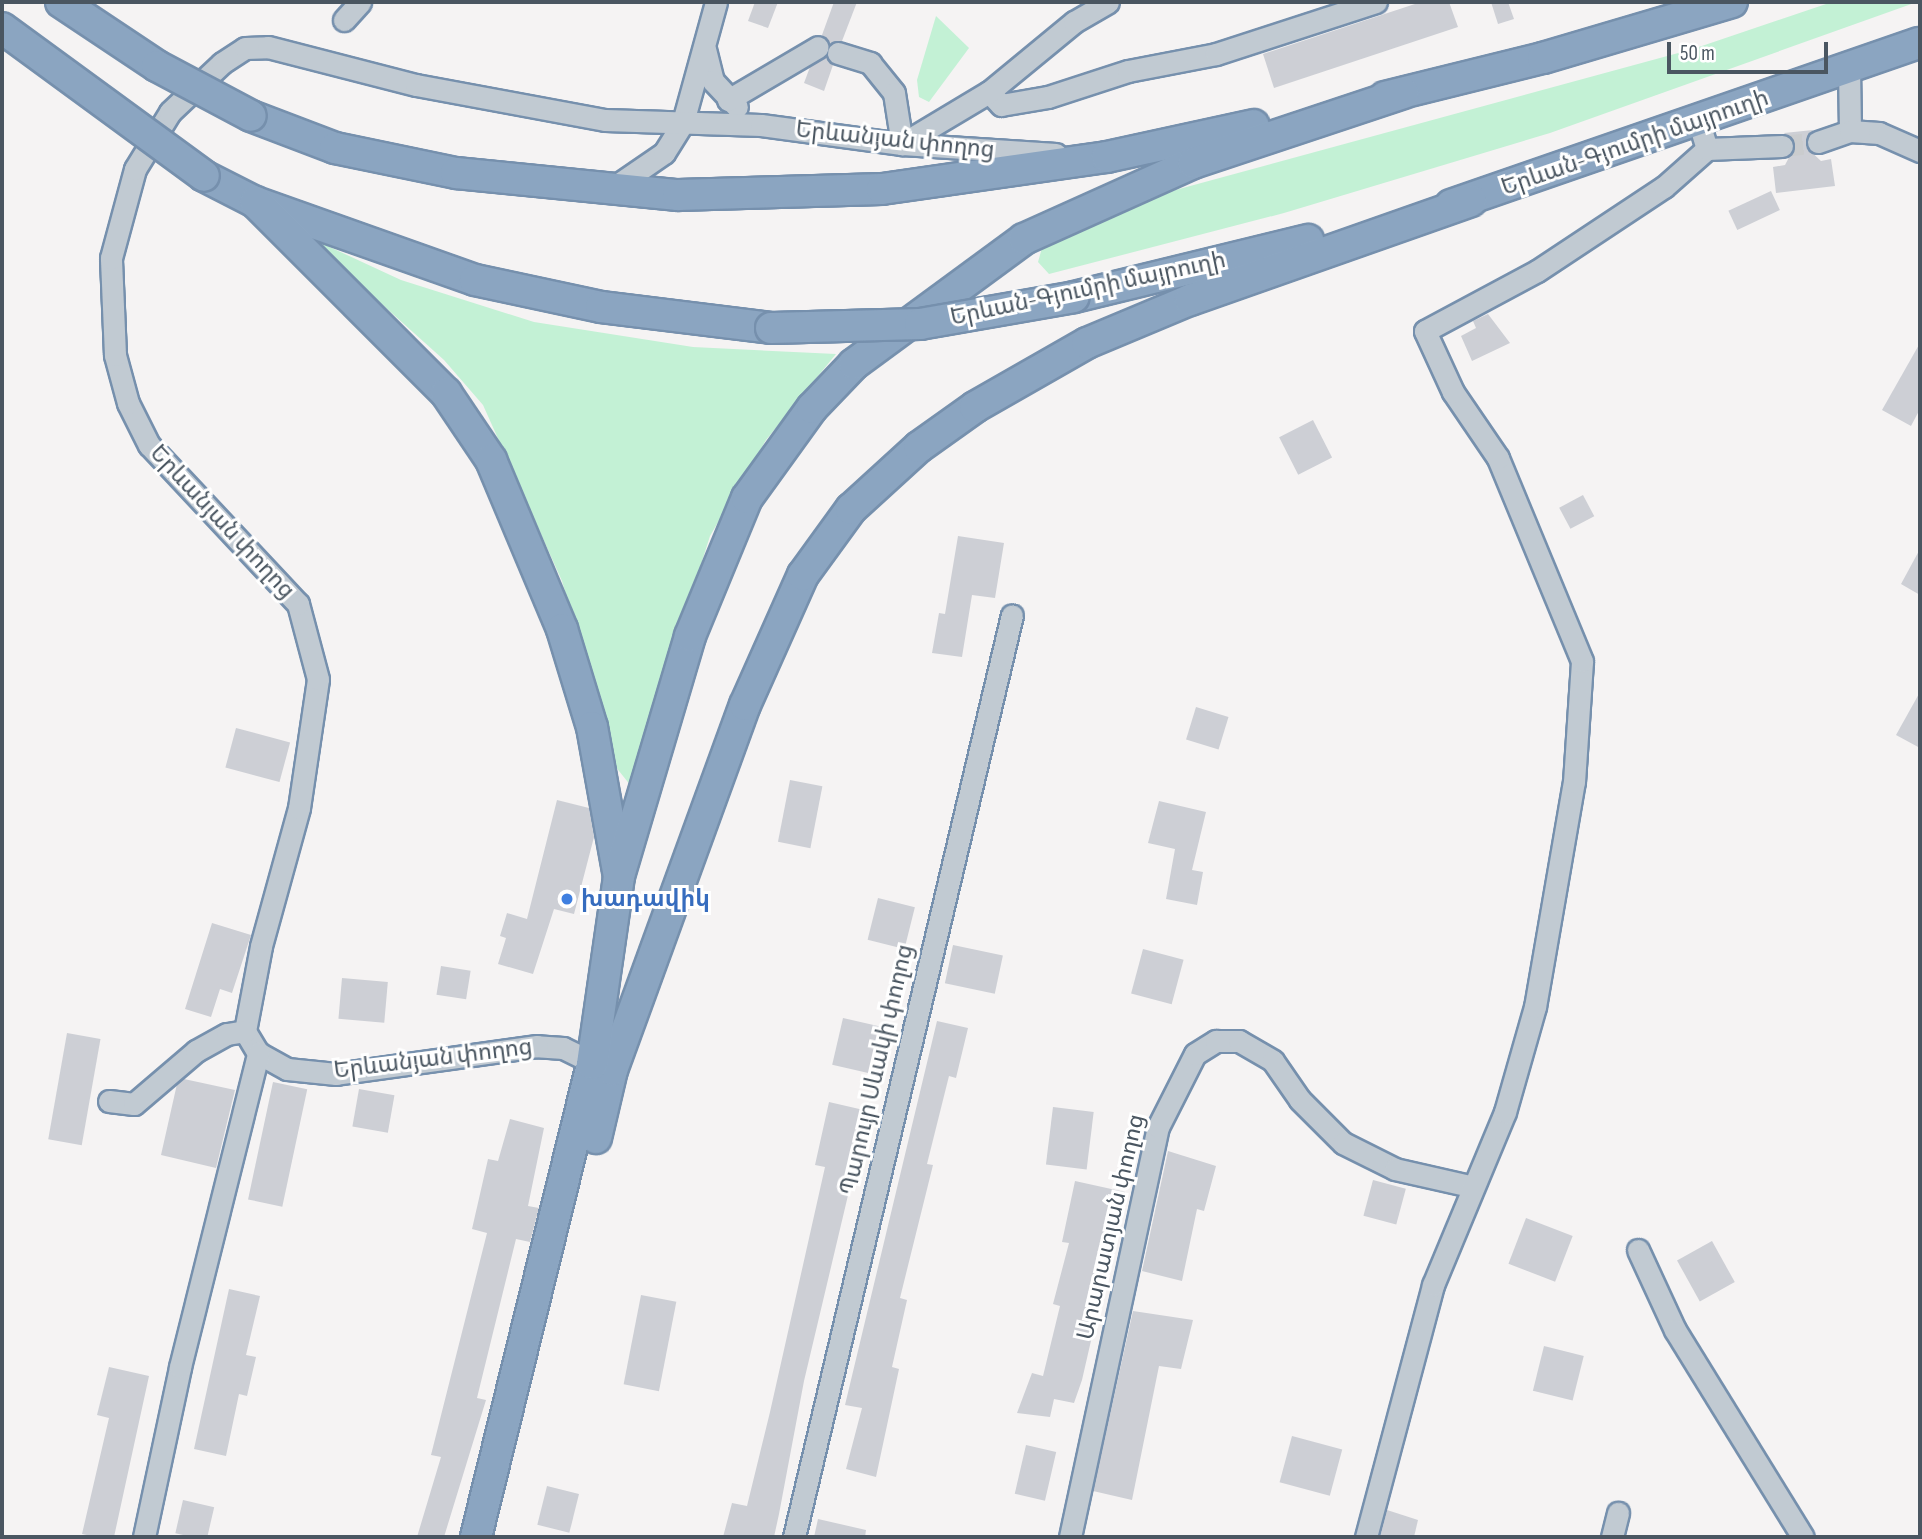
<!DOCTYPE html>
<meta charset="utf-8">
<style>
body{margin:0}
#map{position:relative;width:1922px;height:1539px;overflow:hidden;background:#f5f3f3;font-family:"Sofia Sans Condensed","Noto Sans Armenian",sans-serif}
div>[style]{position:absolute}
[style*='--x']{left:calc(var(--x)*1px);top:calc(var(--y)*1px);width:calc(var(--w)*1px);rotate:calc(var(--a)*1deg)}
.green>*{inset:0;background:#c3f1d5}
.building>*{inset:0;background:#cdcfd5;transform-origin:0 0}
.minor-tunnel>*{height:21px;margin-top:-10.5px;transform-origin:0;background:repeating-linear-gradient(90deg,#caccce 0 21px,transparent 0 31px)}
.roads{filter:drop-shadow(2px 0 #7690ad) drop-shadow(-2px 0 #7690ad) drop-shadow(0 2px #7690ad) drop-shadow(0 -2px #7690ad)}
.minor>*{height:21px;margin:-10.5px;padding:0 10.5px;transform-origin:10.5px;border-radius:10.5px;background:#c1cad2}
.highway>*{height:30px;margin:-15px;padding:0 15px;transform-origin:15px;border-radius:15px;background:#8ba5c1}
.bridges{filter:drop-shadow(2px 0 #7690ad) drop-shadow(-2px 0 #7690ad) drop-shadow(0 2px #7690ad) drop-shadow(0 -2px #7690ad)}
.highway-bridge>*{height:30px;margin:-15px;padding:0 15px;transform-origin:15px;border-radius:15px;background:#8ba5c1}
.dots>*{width:19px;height:19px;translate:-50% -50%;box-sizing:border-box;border:4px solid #fff;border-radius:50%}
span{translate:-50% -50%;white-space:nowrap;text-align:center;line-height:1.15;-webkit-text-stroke:6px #fff;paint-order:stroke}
.street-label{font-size:23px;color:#4a5661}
.shop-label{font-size:23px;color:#366cbe;font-weight:700}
.left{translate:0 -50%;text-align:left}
.frame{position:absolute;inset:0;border:4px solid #4a5661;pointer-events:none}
.scale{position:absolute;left:1667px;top:42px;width:161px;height:32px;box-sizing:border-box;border:4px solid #4a5661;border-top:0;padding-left:9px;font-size:21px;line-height:24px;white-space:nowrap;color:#4a5661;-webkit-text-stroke:5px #fff;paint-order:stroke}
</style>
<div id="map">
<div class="green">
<i style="clip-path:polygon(1832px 2px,1917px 2px,1550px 133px,1284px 213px,1049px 274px,1038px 262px,1042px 248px,1059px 236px,1135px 201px,1693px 49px)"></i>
<i style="clip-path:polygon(936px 16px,969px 48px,929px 102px,919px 97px,917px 80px)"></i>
<i style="clip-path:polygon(306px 236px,401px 280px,534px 322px,693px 347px,836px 354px,766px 440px,710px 536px,631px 786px,615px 766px,562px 581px,483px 405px,444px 360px)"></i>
</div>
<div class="building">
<i style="clip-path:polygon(755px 2px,778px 2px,768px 28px,748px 21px)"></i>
<i style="clip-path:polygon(834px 2px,857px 2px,842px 41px,830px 43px,822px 35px)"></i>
<i style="clip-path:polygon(1421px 2px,1449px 2px,1458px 27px,1274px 88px,1263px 54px)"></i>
<i style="clip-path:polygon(1491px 2px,1508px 2px,1514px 19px,1498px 24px)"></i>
<i style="clip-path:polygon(826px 57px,833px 65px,824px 91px,804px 83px,810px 67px)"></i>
<i style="clip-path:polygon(1813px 130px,1806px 147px,1821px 161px,1831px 159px,1835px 186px,1776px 193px,1773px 167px,1785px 165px,1795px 146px,1784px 133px)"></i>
<i style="left:1771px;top:191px;width:21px;height:47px;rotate:65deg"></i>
<i style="clip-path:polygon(1488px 314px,1510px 343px,1472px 361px,1461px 336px,1476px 328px,1473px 321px)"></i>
<i style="clip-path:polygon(1920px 343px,1920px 409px,1911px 426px,1882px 410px)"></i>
<i style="left:1313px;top:420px;width:42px;height:38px;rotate:63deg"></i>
<i style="left:1583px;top:495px;width:24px;height:27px;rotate:62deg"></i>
<i style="clip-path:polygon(958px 536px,1004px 543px,995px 598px,972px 595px,962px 657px,932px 653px,939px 613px,945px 614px)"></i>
<i style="clip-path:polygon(1920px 549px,1920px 595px,1901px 584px)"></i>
<i style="clip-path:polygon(1920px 692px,1920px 748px,1896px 735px)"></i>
<i style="left:1196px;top:707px;width:34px;height:34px;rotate:17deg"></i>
<i style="left:236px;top:728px;width:56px;height:41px;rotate:15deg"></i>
<i style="left:790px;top:780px;width:33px;height:63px;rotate:11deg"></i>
<i style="clip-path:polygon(557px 800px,589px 808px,594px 837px,574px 914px,554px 909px,533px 974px,498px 964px,506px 938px,500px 936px,507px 913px,527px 919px)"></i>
<i style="clip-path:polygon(1159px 801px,1206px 812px,1192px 870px,1203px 872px,1197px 905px,1166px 899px,1175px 849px,1148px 843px)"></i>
<i style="left:878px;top:898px;width:38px;height:43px;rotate:14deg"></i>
<i style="clip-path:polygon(212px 923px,251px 935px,232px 993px,220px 989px,211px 1017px,185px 1009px)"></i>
<i style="left:953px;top:945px;width:51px;height:39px;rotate:12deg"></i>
<i style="left:1143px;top:949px;width:42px;height:46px;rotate:15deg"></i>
<i style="left:441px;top:966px;width:30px;height:29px;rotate:9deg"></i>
<i style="left:342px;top:978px;width:46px;height:41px;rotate:5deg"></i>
<i style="left:843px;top:1018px;width:47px;height:48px;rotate:13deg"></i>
<i style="clip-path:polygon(937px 1021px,968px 1028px,956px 1078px,949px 1076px,927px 1164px,933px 1165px,900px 1298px,907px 1300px,892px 1367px,899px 1369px,876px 1477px,846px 1469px,862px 1408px,845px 1405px)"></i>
<i style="left:67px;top:1033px;width:34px;height:108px;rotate:10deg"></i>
<i style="clip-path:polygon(184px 1079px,235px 1090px,216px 1168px,161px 1155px,177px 1084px)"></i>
<i style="left:273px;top:1082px;width:35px;height:120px;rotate:12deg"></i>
<i style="left:359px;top:1089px;width:36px;height:38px;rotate:10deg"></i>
<i style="clip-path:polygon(829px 1102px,868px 1111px,804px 1381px,779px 1514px,774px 1537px,723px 1537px,732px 1503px,747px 1506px,770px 1412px,825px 1167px,815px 1165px)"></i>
<i style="left:1053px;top:1107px;width:41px;height:58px;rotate:7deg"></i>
<i style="clip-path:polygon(510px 1119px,544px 1128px,528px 1206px,539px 1208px,530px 1242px,516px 1239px,477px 1398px,486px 1400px,444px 1537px,417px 1537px,441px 1457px,431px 1455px,487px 1233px,472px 1229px,488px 1159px,498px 1161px)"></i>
<i style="clip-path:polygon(1168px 1151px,1216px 1166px,1204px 1211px,1197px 1209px,1182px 1281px,1142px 1271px)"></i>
<i style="left:1373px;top:1180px;width:34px;height:37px;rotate:15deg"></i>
<i style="clip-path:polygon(1075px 1181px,1125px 1192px,1082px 1380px,1074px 1403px,1054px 1399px,1050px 1417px,1017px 1413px,1032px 1373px,1043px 1376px,1060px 1306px,1053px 1304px,1069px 1243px,1062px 1242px)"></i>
<i style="left:1526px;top:1218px;width:50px;height:49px;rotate:21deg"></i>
<i style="left:1712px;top:1241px;width:47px;height:40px;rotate:61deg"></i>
<i style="clip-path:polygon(229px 1289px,260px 1296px,246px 1355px,256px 1357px,247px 1396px,239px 1394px,226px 1456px,194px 1449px)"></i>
<i style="left:641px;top:1295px;width:36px;height:91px;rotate:11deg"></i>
<i style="clip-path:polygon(1133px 1311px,1193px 1320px,1181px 1369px,1159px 1366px,1132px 1500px,1093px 1491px)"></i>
<i style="left:1544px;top:1346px;width:41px;height:46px;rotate:14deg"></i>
<i style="clip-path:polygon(109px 1367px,149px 1376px,114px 1537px,96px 1537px,82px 1534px,109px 1418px,97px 1415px)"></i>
<i style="left:1292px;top:1436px;width:52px;height:48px;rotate:15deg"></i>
<i style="left:1026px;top:1445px;width:31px;height:50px;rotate:13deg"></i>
<i style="left:547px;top:1486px;width:33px;height:40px;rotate:14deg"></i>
<i style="left:183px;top:1500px;width:32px;height:34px;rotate:13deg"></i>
<i style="clip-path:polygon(1387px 1510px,1418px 1520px,1414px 1537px,1380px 1537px)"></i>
<i style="clip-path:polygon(818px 1519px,866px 1530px,865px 1537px,814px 1537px)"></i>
</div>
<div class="minor-tunnel">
<i style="--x:1782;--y:146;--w:36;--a:-6"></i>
</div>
<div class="roads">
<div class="minor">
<i style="--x:344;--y:20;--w:24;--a:-48"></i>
<i style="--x:705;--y:49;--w:33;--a:76"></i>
<i style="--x:713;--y:81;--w:35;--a:47"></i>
<i style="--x:838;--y:53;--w:34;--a:17"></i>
<i style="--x:870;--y:63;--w:38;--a:51"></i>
<i style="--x:894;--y:93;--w:52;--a:81.1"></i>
<i style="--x:1849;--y:67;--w:64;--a:89.1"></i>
<i style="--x:989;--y:92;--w:18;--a:47"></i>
<i style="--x:1001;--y:105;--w:48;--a:-9.7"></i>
<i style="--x:1048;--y:97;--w:84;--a:-18"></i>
<i style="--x:1128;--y:71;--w:90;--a:-10.9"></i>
<i style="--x:1216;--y:54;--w:168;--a:-18"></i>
<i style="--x:728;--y:100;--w:104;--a:-30.5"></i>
<i style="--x:1818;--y:142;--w:34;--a:-19"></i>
<i style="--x:1850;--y:131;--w:29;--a:4"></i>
<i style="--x:1879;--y:133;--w:45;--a:23.7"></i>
<i style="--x:902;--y:144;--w:101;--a:-30.9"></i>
<i style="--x:989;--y:92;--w:110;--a:-39.5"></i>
<i style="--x:1074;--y:22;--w:39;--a:-30"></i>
<i style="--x:1707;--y:149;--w:75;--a:-2.3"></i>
<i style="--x:613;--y:188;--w:62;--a:-34.5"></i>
<i style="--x:664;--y:153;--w:36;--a:-58"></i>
<i style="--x:683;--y:122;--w:124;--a:-74.6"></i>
<i style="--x:602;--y:1067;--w:43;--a:-154"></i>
<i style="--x:563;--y:1048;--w:26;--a:-176"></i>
<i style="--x:537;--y:1046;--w:203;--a:172.1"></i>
<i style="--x:336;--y:1074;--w:49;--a:-174.2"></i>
<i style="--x:287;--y:1069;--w:33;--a:-151"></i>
<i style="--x:258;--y:1053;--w:26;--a:-121"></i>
<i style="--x:245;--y:1031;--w:86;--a:-79.3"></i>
<i style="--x:261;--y:946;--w:143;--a:-74.6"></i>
<i style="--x:299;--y:808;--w:130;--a:-81.6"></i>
<i style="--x:318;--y:679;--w:78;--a:-104.9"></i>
<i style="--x:298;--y:604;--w:218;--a:-133.1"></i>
<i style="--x:149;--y:445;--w:47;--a:-116.6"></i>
<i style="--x:128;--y:403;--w:50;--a:-105.2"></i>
<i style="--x:115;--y:355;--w:97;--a:-92.4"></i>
<i style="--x:111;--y:258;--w:92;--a:-74.9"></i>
<i style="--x:135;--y:169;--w:67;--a:-58.4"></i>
<i style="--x:170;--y:112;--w:71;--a:-43.3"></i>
<i style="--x:222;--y:63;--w:27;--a:-33"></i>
<i style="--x:245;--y:48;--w:23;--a:-2"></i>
<i style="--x:268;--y:47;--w:153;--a:14.4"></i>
<i style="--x:416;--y:85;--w:192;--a:10.5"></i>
<i style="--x:605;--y:120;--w:156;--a:1.8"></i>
<i style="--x:761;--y:125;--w:142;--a:7.7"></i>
<i style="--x:902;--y:144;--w:154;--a:3.7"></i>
<i style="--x:109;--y:1101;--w:25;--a:7"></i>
<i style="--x:134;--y:1104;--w:82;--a:-40.5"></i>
<i style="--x:196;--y:1051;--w:35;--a:-29"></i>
<i style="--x:227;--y:1034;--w:18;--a:-9"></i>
<i style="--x:1638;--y:1250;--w:88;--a:65.2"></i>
<i style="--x:1675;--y:1330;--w:243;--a:58.3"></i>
<i style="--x:144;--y:1537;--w:174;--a:-78"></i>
<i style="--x:180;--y:1367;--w:324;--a:-76"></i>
<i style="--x:794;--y:1537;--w:947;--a:-76.7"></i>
<i style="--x:1070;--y:1537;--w:419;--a:-77.9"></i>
<i style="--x:1158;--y:1127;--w:82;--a:-63.1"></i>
<i style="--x:1195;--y:1054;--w:25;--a:-32"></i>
<i style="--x:1216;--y:1041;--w:23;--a:0"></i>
<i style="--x:1239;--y:1041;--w:39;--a:30"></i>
<i style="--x:1273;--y:1061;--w:47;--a:55.3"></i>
<i style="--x:1300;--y:1100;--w:61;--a:45"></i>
<i style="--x:1343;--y:1143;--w:58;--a:26.6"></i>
<i style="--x:1395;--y:1169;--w:77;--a:12.8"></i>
<i style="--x:1366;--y:1537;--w:261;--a:-75.1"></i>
<i style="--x:1433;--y:1285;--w:187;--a:-67.4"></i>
<i style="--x:1505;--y:1112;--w:109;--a:-74.1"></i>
<i style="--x:1535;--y:1007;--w:228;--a:-80.2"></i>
<i style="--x:1574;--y:782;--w:121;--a:-86.2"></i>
<i style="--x:1582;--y:661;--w:220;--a:-112.5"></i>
<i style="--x:1498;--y:458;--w:80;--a:-124.3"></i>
<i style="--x:1453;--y:392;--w:67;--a:-114.7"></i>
<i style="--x:1425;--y:331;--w:127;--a:-28.2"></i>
<i style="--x:1537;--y:271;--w:152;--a:-33.5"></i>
<i style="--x:1664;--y:187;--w:57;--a:-41.5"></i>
<i style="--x:1707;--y:149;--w:28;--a:-107"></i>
<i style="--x:1612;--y:1537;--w:25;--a:-76"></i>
</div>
<div class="highway">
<i style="--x:1385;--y:97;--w:163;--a:-13.9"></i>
<i style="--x:1543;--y:58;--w:197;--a:-16.5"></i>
<i style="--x:251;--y:116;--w:90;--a:20.9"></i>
<i style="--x:335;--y:148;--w:124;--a:11.7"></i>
<i style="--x:456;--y:173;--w:223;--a:5.7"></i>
<i style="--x:678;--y:195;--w:204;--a:-1.7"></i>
<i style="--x:882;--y:189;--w:227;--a:-8.1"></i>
<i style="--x:1107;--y:157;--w:150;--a:-12.3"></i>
<i style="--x:204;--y:176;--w:57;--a:27"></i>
<i style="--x:255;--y:202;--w:233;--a:19.5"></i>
<i style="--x:475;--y:280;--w:129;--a:12.1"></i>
<i style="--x:601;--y:307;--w:171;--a:7"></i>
<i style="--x:255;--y:202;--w:270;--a:45"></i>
<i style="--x:446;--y:393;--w:81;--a:56.1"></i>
<i style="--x:491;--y:460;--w:183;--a:67.2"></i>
<i style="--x:562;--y:629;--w:102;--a:73"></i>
<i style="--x:592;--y:727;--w:146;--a:79.8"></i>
<i style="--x:1451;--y:205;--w:496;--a:-19.1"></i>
<i style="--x:1074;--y:297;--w:241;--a:-13.7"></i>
<i style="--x:596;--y:1138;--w:70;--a:-76.8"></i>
<i style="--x:612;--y:1070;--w:388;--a:-70"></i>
<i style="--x:745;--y:705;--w:142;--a:-66"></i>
<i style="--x:803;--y:575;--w:82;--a:-54"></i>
<i style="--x:851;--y:509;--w:92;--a:-42.4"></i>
<i style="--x:919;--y:447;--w:69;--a:-35.5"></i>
<i style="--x:975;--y:407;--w:129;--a:-29.7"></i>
<i style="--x:1087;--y:343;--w:112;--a:-22.7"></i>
<i style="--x:1190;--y:300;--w:298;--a:-19.4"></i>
<i style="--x:476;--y:1537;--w:487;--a:-76.2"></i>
<i style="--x:592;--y:1064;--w:190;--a:-81.8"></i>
<i style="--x:619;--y:876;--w:250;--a:-73.5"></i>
<i style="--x:690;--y:636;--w:149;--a:-67.6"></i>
<i style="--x:747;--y:498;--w:111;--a:-54.2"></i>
<i style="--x:812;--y:408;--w:61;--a:-46.3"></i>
<i style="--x:854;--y:364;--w:211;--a:-36.3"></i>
<i style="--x:1024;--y:239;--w:185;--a:-24.2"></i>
<i style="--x:1193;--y:163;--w:222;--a:-18.4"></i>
</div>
</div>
<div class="bridges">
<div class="highway-bridge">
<i style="--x:61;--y:2;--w:115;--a:33.7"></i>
<i style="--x:157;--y:66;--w:106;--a:28"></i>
<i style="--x:2;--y:28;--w:250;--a:36.2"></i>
<i style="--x:771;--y:328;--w:149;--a:-1.5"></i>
<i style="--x:920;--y:324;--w:156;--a:-9.9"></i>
</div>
</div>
<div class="dots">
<i style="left:567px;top:899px;background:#3f7fe0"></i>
</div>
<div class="street-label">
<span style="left:895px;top:140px;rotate:6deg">Երևանյան փողոց</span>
<span style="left:1635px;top:143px;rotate:-19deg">Երևան-Գյումրի մայրուղի</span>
<span style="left:1088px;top:289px;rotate:-12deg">Երևան-Գյումրի մայրուղի</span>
<span style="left:222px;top:522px;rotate:47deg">Երևանյան փողոց</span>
<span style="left:433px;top:1059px;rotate:-7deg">Երևանյան փողոց</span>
<span style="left:877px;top:1070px;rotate:-77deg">Պարույր Սևակի փողոց</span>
<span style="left:1111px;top:1227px;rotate:-77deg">Արարատյան փողոց</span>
</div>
<div class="shop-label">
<span class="left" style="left:581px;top:899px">խադավիկ</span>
</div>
<div class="frame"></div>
<div class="scale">50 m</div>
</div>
